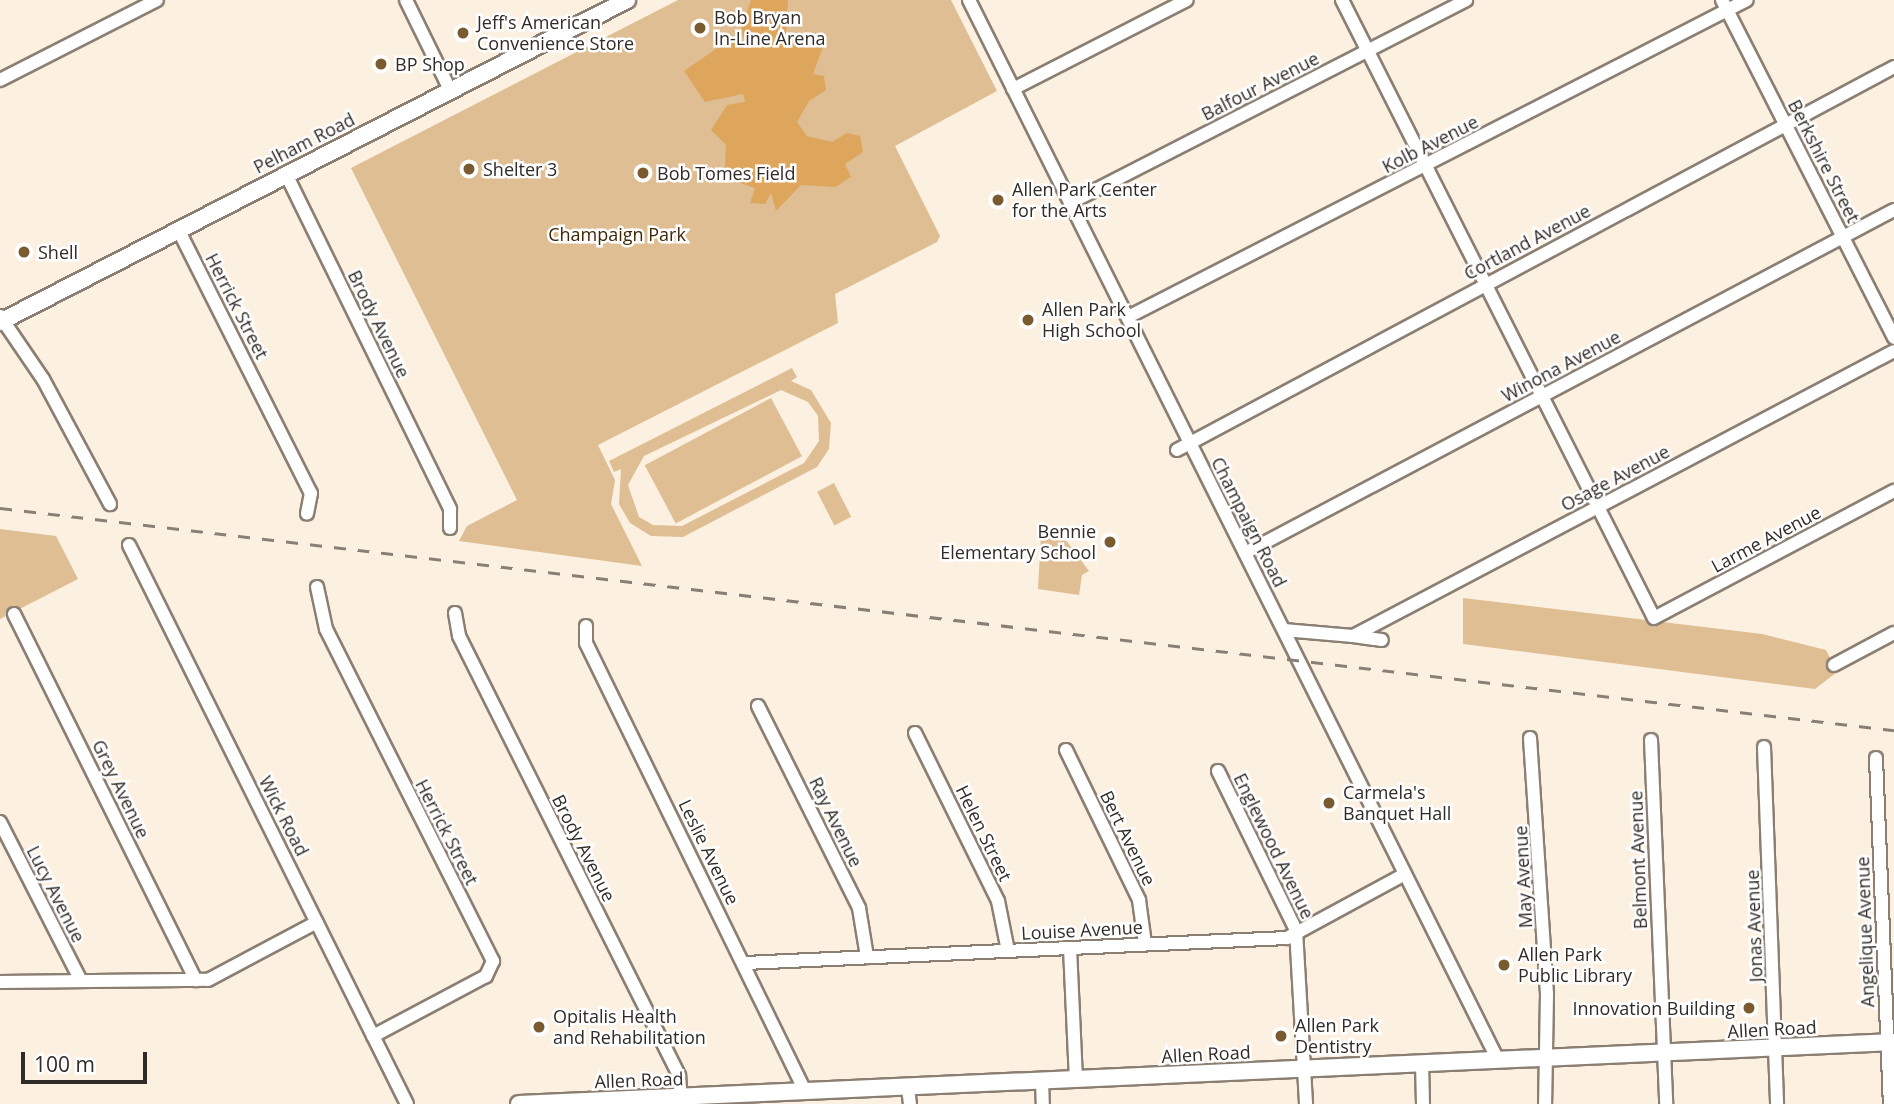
<!DOCTYPE html>
<style>
body{margin:0}
#map{position:relative;width:1894px;height:1104px;overflow:hidden;background:#fcf0e1;font-family:"Open Sans",sans-serif}
div>[style]{position:absolute}
[style*='--x']{left:calc(var(--x)*1px);top:calc(var(--y)*1px);width:calc(var(--w)*1px);rotate:calc(var(--a)*1deg)}
.green>*{inset:0;background:#dfbe94;transform-origin:0 0}
.forest>*{inset:0;background:#dda65c}
.roads{filter:drop-shadow(2px 0 #8a7f72) drop-shadow(-2px 0 #8a7f72) drop-shadow(0 2px #8a7f72) drop-shadow(0 -2px #8a7f72)}
.minor>*{height:12px;margin:-6px;padding:0 6px;transform-origin:6px;border-radius:6px;background:#fff}
.major>*{height:16px;margin:-8px;padding:0 8px;transform-origin:8px;border-radius:8px;background:#fff}
.rail>*{height:2.5px;margin-top:-1.25px;transform-origin:0;background:repeating-linear-gradient(90deg,#888077 0 12px,transparent 0 24px)}
.dots>*{width:19px;height:19px;translate:-50% -50%;box-sizing:border-box;border:4px solid #fff;border-radius:50%}
span{translate:-50% -50%;white-space:nowrap;text-align:center;line-height:1.15;-webkit-text-stroke:5px #fff;paint-order:stroke}
.poi-label{font-size:18px;color:#302b26}
.left{translate:0 -50%;text-align:left}
.right{translate:-100% -50%;text-align:right}
.street-label{font-size:18px;color:#302b26}
.park-label{font-size:18px;color:#3d2706}
.scale{position:absolute;left:21px;top:1052px;width:126px;height:32px;box-sizing:border-box;border:4px solid #302b26;border-top:0;padding-left:9px;font-size:21px;line-height:24px;white-space:nowrap;color:#302b26;-webkit-text-stroke:5px #fff;paint-order:stroke}
</style>
<div id="map">
<div class="green">
<i style="clip-path:polygon(678px 0,951px 0,997px 91px,895px 146px,940px 236px,937px 242px,835px 294px,838px 323px,598px 445px,615px 480px,611px 504px,642px 566px,459px 541px,467px 526px,517px 500px,351px 168px)"></i>
<i style="clip-path:polygon(evenodd,792px 368px,797px 377px,791px 381px,811px 390px,831px 423px,829px 449px,817px 467px,683px 537px,651px 536px,630px 523px,619px 504px,621px 469px,614px 472px,609px 461px,792px 368px,781px 390px,808px 402px,818px 416px,819px 441px,804px 463px,682px 526px,653px 525px,639px 517px,628px 485px,644px 456px,781px 390px)"></i>
<i style="left:771px;top:398px;width:66px;height:143px;rotate:62deg"></i>
<i style="left:834px;top:483px;width:38px;height:19px;rotate:63deg"></i>
<i style="clip-path:polygon(1056px 527px,1089px 571px,1082px 575px,1079px 595px,1038px 589px,1041px 534px)"></i>
<i style="clip-path:polygon(0 529px,56px 536px,78px 579px,0 619px)"></i>
<i style="clip-path:polygon(1463px 598px,1762px 634px,1826px 650px,1837px 672px,1815px 689px,1463px 644px)"></i>
</div>
<div class="forest">
<i style="clip-path:polygon(751px 0,788px 0,786px 35px,801px 32px,823px 47px,813px 74px,824px 76px,826px 90px,809px 101px,797px 122px,807px 136px,832px 142px,847px 133px,860px 136px,863px 152px,845px 164px,851px 177px,835px 187px,801px 185px,776px 211px,771px 193px,765px 204px,750px 203px,755px 188px,732px 180px,725px 166px,726px 145px,711px 130px,727px 105px,745px 102px,743px 94px,705px 102px,684px 71px,726px 42px,747px 42px,740px 32px)"></i>
</div>
<div class="roads">
<div class="minor">
<i style="--x:406;--y:0;--w:100;--a:63.9"></i>
<i style="--x:969;--y:0;--w:1185;--a:63.48"></i>
<i style="--x:1342;--y:0;--w:692;--a:63.21"></i>
<i style="--x:1654;--y:618;--w:272;--a:-27.9"></i>
<i style="--x:1722;--y:0;--w:379;--a:63"></i>
<i style="--x:0;--y:80;--w:176;--a:-27"></i>
<i style="--x:1013;--y:89;--w:195;--a:-27.1"></i>
<i style="--x:286;--y:174;--w:373;--a:63.9"></i>
<i style="--x:450;--y:509;--w:19;--a:90"></i>
<i style="--x:1070;--y:203;--w:445;--a:-27.1"></i>
<i style="--x:178;--y:229;--w:296;--a:63.3"></i>
<i style="--x:311;--y:493;--w:21;--a:101"></i>
<i style="--x:0;--y:316;--w:76;--a:55.7"></i>
<i style="--x:43;--y:379;--w:142;--a:61.8"></i>
<i style="--x:1128;--y:317;--w:695;--a:-27.12"></i>
<i style="--x:1177;--y:450;--w:813;--a:-28.11"></i>
<i style="--x:129;--y:545;--w:624;--a:63.56"></i>
<i style="--x:1245;--y:553;--w:734;--a:-27.86"></i>
<i style="--x:317;--y:587;--w:43;--a:77.9"></i>
<i style="--x:326;--y:629;--w:372;--a:63.3"></i>
<i style="--x:493;--y:961;--w:17;--a:115"></i>
<i style="--x:486;--y:976;--w:128;--a:152"></i>
<i style="--x:455;--y:613;--w:23;--a:80"></i>
<i style="--x:459;--y:636;--w:492;--a:63.4"></i>
<i style="--x:679;--y:1076;--w:22;--a:85"></i>
<i style="--x:14;--y:614;--w:409;--a:63.6"></i>
<i style="--x:586;--y:626;--w:17;--a:90"></i>
<i style="--x:586;--y:643;--w:501;--a:63.95"></i>
<i style="--x:1284;--y:630;--w:69;--a:5"></i>
<i style="--x:1353;--y:636;--w:611;--a:-27.78"></i>
<i style="--x:1353;--y:636;--w:29;--a:8"></i>
<i style="--x:1834;--y:665;--w:68;--a:-28.1"></i>
<i style="--x:758;--y:706;--w:226;--a:63.4"></i>
<i style="--x:859;--y:908;--w:50;--a:80.7"></i>
<i style="--x:915;--y:733;--w:187;--a:63.7"></i>
<i style="--x:998;--y:901;--w:51;--a:78.7"></i>
<i style="--x:1530;--y:738;--w:257;--a:86.2"></i>
<i style="--x:1547;--y:994;--w:110;--a:91"></i>
<i style="--x:1651;--y:740;--w:364;--a:87.6"></i>
<i style="--x:1764;--y:747;--w:357;--a:87.9"></i>
<i style="--x:1066;--y:750;--w:167;--a:64"></i>
<i style="--x:1139;--y:900;--w:44;--a:82.2"></i>
<i style="--x:1876;--y:758;--w:346;--a:87.7"></i>
<i style="--x:1218;--y:771;--w:177;--a:63.9"></i>
<i style="--x:1296;--y:930;--w:174;--a:86.7"></i>
<i style="--x:0;--y:822;--w:178;--a:63"></i>
<i style="--x:1070;--y:948;--w:131;--a:87.4"></i>
<i style="--x:745;--y:963;--w:543;--a:-2.64"></i>
<i style="--x:1287;--y:938;--w:134;--a:-28.5"></i>
<i style="--x:0;--y:982;--w:208;--a:-0.6"></i>
<i style="--x:208;--y:980;--w:123;--a:-28"></i>
<i style="--x:1422;--y:1063;--w:41;--a:88.6"></i>
<i style="--x:1042;--y:1081;--w:23;--a:88"></i>
<i style="--x:908;--y:1088;--w:16;--a:83"></i>
</div>
<div class="major">
<i style="--x:0;--y:322;--w:705;--a:-27.18"></i>
<i style="--x:519;--y:1104;--w:1376;--a:-2.58"></i>
</div>
</div>
<div class="rail">
<i style="--x:0;--y:508;--w:1907;--a:6.69"></i>
</div>
<div class="dots">
<i style="left:700px;top:28px;background:#7a5a2f"></i>
<i style="left:463px;top:33px;background:#7a5a2f"></i>
<i style="left:381px;top:64px;background:#7a5a2f"></i>
<i style="left:469px;top:169px;background:#7a5a2f"></i>
<i style="left:643px;top:173px;background:#7a5a2f"></i>
<i style="left:998px;top:200px;background:#7a5a2f"></i>
<i style="left:24px;top:252px;background:#7a5a2f"></i>
<i style="left:1028px;top:320px;background:#7a5a2f"></i>
<i style="left:1110px;top:542px;background:#7a5a2f"></i>
<i style="left:1329px;top:803px;background:#7a5a2f"></i>
<i style="left:1504px;top:965px;background:#7a5a2f"></i>
<i style="left:1749px;top:1008px;background:#7a5a2f"></i>
<i style="left:539px;top:1027px;background:#7a5a2f"></i>
<i style="left:1281px;top:1036px;background:#7a5a2f"></i>
</div>
<div class="poi-label">
<span class="left" style="left:714px;top:28px">Bob Bryan<br>In-Line Arena</span>
<span class="left" style="left:477px;top:33px">Jeff's American<br>Convenience Store</span>
<span class="left" style="left:395px;top:64px">BP Shop</span>
<span class="left" style="left:483px;top:169px">Shelter 3</span>
<span class="left" style="left:657px;top:173px">Bob Tomes Field</span>
<span class="left" style="left:1012px;top:200px">Allen Park Center<br>for the Arts</span>
<span class="left" style="left:38px;top:252px">Shell</span>
<span class="left" style="left:1042px;top:320px">Allen Park<br>High School</span>
<span class="right" style="left:1096px;top:542px">Bennie<br>Elementary School</span>
<span class="left" style="left:1343px;top:803px">Carmela's<br>Banquet Hall</span>
<span class="left" style="left:1518px;top:965px">Allen Park<br>Public Library</span>
<span class="right" style="left:1735px;top:1008px">Innovation Building</span>
<span class="left" style="left:553px;top:1027px">Opitalis Health<br>and Rehabilitation</span>
<span class="left" style="left:1295px;top:1036px">Allen Park<br>Dentistry</span>
</div>
<div class="street-label">
<span style="left:1260px;top:86px;rotate:-27deg">Balfour Avenue</span>
<span style="left:304px;top:143px;rotate:-27deg">Pelham Road</span>
<span style="left:1430px;top:144px;rotate:-27deg">Kolb Avenue</span>
<span style="left:1824px;top:161px;rotate:63deg">Berkshire Street</span>
<span style="left:1527px;top:242px;rotate:-28deg">Cortland Avenue</span>
<span style="left:237px;top:306px;rotate:63deg">Herrick Street</span>
<span style="left:379px;top:324px;rotate:64deg">Brody Avenue</span>
<span style="left:1561px;top:366px;rotate:-28deg">Winona Avenue</span>
<span style="left:1615px;top:478px;rotate:-28deg">Osage Avenue</span>
<span style="left:1249px;top:522px;rotate:63deg">Champaign Road</span>
<span style="left:1766px;top:539px;rotate:-28deg">Larme Avenue</span>
<span style="left:121px;top:789px;rotate:64deg">Grey Avenue</span>
<span style="left:284px;top:816px;rotate:63deg">Wick Road</span>
<span style="left:836px;top:822px;rotate:64deg">Ray Avenue</span>
<span style="left:447px;top:832px;rotate:63deg">Herrick Street</span>
<span style="left:984px;top:833px;rotate:64deg">Helen Street</span>
<span style="left:1128px;top:838px;rotate:64deg">Bert Avenue</span>
<span style="left:1274px;top:846px;rotate:64deg">Englewood Avenue</span>
<span style="left:584px;top:848px;rotate:63deg">Brody Avenue</span>
<span style="left:709px;top:852px;rotate:64deg">Leslie Avenue</span>
<span style="left:1638px;top:860px;rotate:-92deg">Belmont Avenue</span>
<span style="left:1523px;top:877px;rotate:-93deg">May Avenue</span>
<span style="left:56px;top:894px;rotate:63deg">Lucy Avenue</span>
<span style="left:1754px;top:926px;rotate:-92deg">Jonas Avenue</span>
<span style="left:1082px;top:930px;rotate:-3deg">Louise Avenue</span>
<span style="left:1865px;top:932px;rotate:-92deg">Angelique Avenue</span>
<span style="left:1772px;top:1029px;rotate:-3deg">Allen Road</span>
<span style="left:1206px;top:1054px;rotate:-3deg">Allen Road</span>
<span style="left:639px;top:1080px;rotate:-2deg">Allen Road</span>
</div>
<div class="park-label">
<span style="left:617px;top:234px">Champaign Park</span>
</div>
<div class="scale">100 m</div>
</div>
